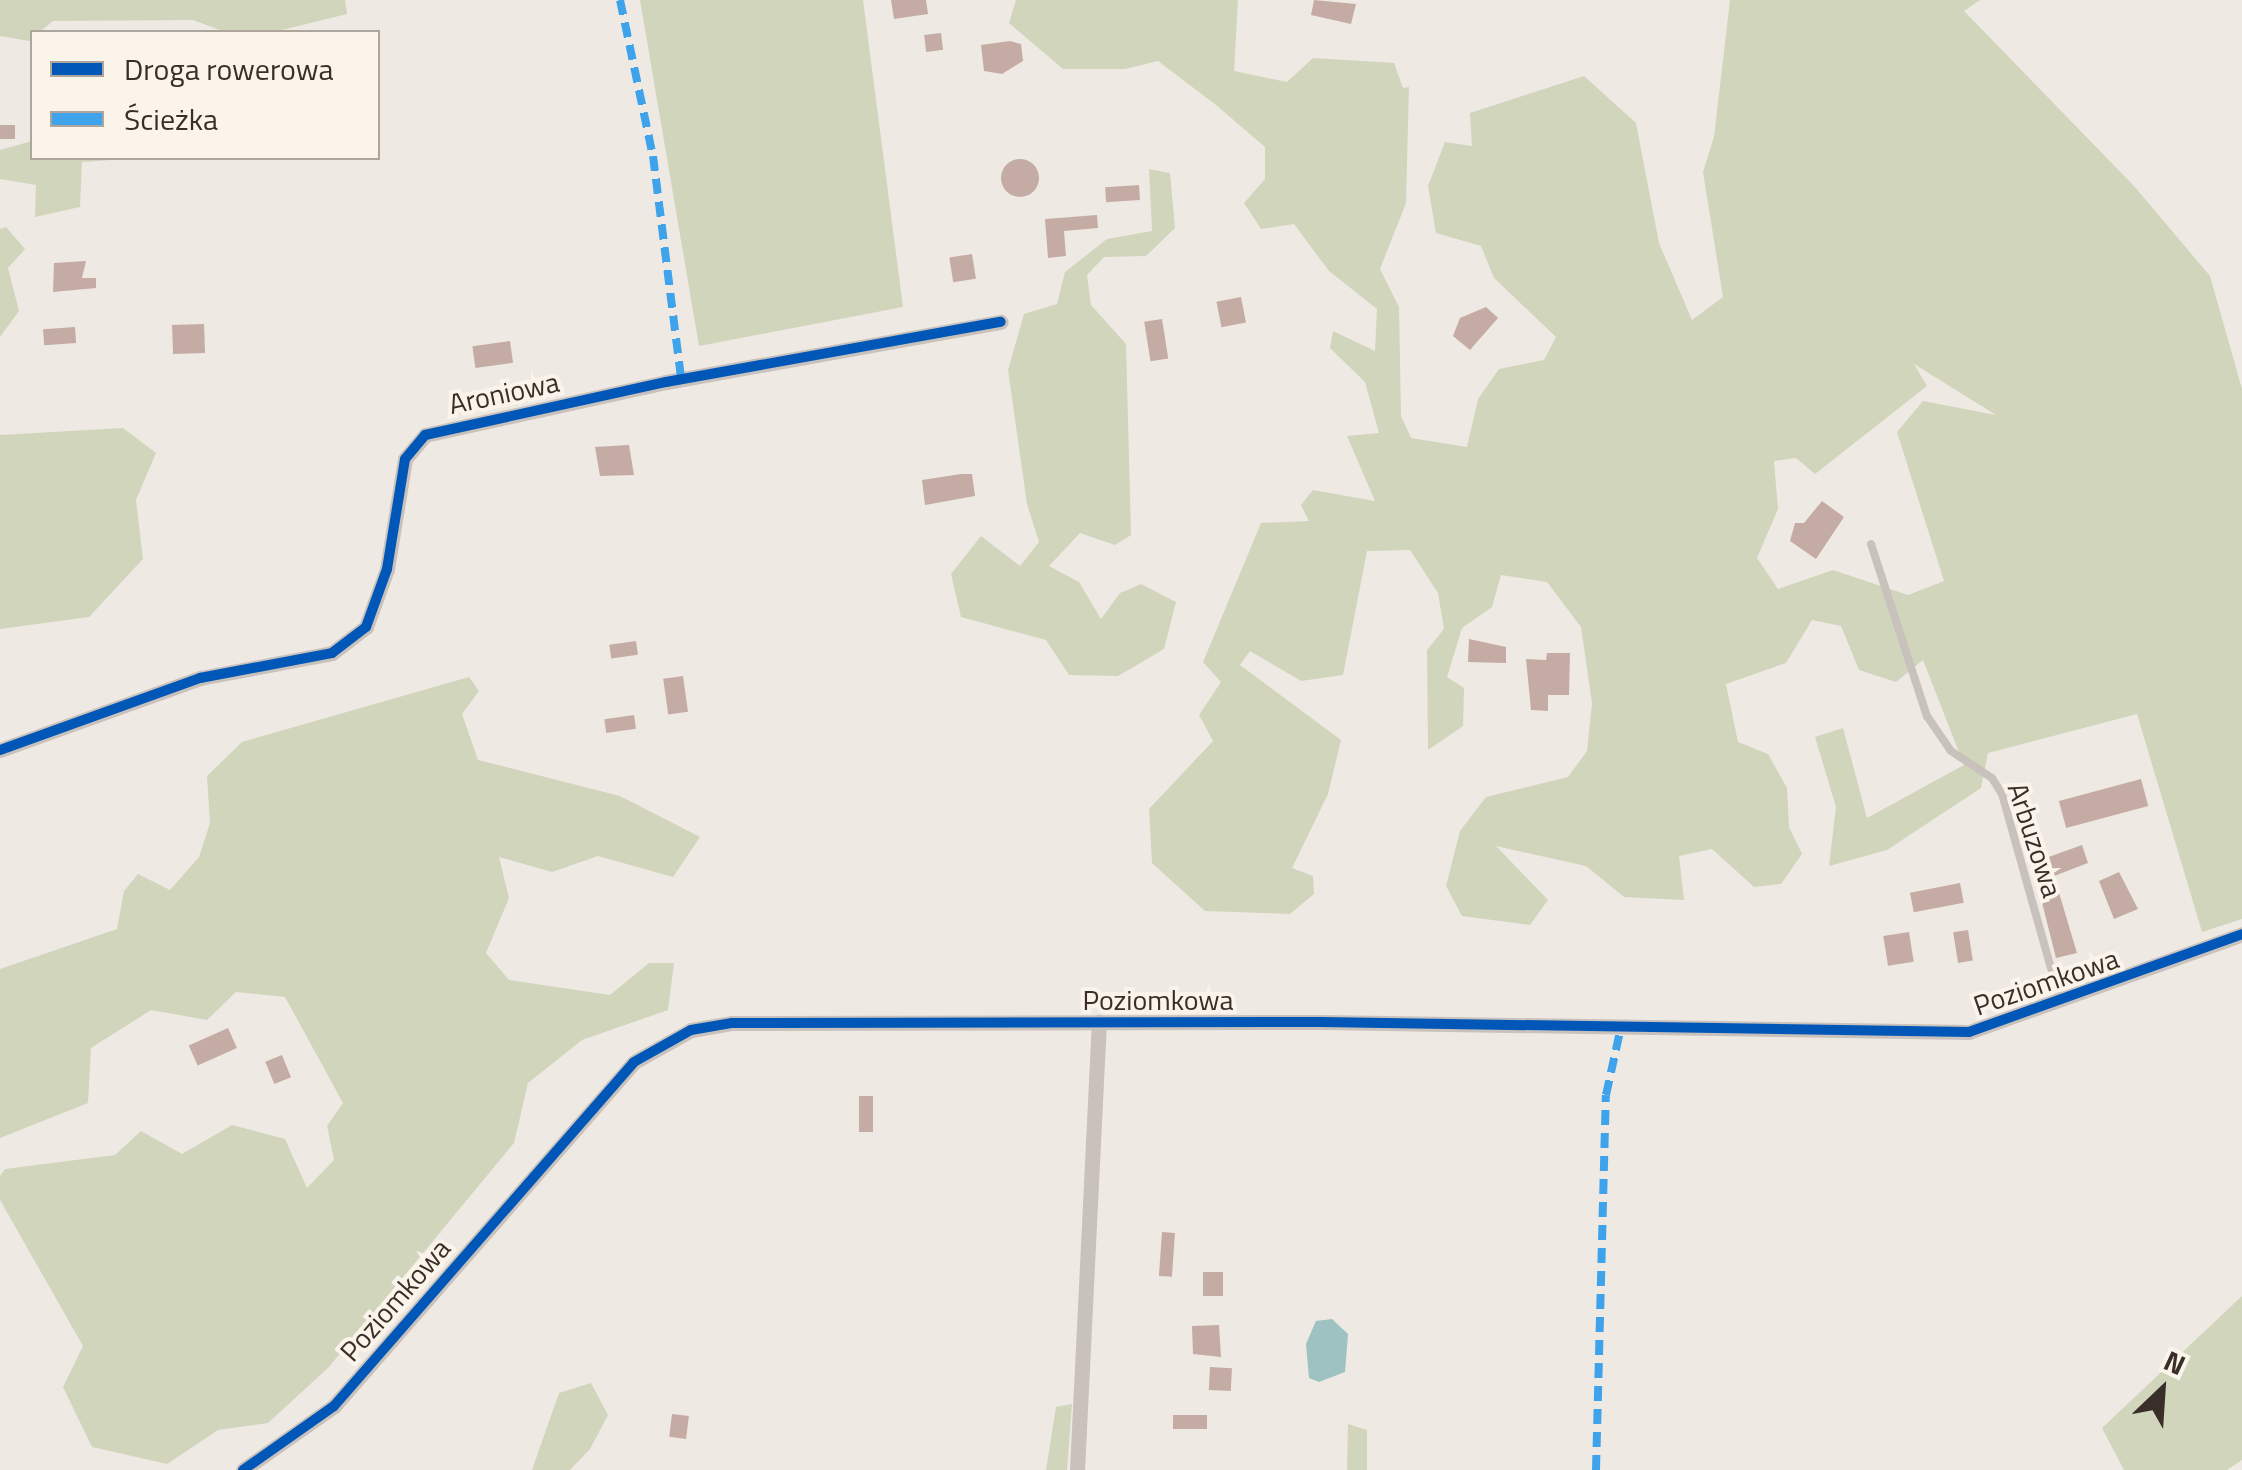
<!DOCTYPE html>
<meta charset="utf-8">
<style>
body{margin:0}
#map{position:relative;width:2242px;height:1470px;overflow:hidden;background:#efe9e3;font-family:"Titillium Web",sans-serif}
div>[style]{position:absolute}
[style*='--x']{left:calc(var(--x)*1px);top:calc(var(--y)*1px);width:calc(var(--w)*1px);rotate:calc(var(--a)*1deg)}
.green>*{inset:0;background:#d1d5bc}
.water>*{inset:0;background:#9ec2c1}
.building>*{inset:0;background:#c4aca4;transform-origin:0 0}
.round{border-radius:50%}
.lane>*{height:8px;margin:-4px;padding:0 4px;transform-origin:4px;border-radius:4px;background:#c8c1bc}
.street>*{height:15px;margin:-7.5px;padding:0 7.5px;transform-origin:7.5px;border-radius:7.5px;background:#c8c1bc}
.quiet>*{height:8px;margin-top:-4px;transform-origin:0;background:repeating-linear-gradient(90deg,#3fa3eb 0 15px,transparent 0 23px)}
.cycleway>*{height:10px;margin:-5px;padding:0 5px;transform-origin:5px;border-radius:5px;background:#0057b8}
span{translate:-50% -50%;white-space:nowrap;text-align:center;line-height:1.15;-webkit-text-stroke:8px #fbf4eb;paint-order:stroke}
.street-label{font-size:28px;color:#3a2e29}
.legend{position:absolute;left:30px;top:30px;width:350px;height:130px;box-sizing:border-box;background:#fbf4eb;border:2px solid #aea59d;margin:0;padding:12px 18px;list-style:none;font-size:30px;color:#3a2e29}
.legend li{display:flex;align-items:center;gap:20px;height:50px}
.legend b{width:50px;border:2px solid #aea59d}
.north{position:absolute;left:2112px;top:1340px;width:100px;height:100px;-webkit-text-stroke:8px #fbf4eb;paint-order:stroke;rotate:25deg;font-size:28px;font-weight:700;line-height:40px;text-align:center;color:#3a2e29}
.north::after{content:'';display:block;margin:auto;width:35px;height:45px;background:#3a2e29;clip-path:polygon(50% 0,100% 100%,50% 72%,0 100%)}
</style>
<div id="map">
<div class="green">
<i style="clip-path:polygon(0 0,345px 0,347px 14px,274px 32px,225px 32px,193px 20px,53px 21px,29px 41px,0 36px)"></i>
<i style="clip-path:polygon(640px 0,863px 0,903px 307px,699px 346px)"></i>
<i style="clip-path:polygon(evenodd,1016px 0,1238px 0,1234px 71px,1287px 82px,1313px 58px,1394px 63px,1403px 88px,1409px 87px,1406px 203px,1380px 269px,1399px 307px,1401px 416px,1411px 438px,1467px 447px,1478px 399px,1499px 369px,1544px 360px,1556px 337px,1494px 278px,1481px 246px,1436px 233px,1428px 186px,1445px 142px,1472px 146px,1470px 113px,1584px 76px,1636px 123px,1659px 243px,1692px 320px,1723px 297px,1703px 172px,1714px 137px,1730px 0,1980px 0,1964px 11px,2134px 186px,2210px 276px,2242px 389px,2242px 919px,2202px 932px,2137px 714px,1988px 753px,1981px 788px,1887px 850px,1829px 866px,1836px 807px,1815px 737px,1843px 728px,1867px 818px,1964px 765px,1923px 660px,1896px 682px,1859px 670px,1841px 626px,1812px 620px,1786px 663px,1726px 684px,1738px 742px,1768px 754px,1787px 788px,1789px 827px,1802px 854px,1781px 884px,1754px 887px,1712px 849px,1679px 856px,1684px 900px,1624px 897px,1586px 866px,1496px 846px,1548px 900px,1530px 925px,1462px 916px,1446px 886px,1460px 831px,1486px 797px,1568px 777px,1587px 751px,1592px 703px,1581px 627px,1547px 582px,1501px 575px,1492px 607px,1462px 628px,1447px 677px,1464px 688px,1463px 726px,1428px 750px,1427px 650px,1444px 629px,1438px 593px,1410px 550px,1367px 551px,1343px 675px,1301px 681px,1250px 651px,1240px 665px,1341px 740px,1328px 794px,1292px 868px,1313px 876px,1314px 894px,1290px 914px,1205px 911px,1152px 863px,1149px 809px,1213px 741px,1199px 715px,1221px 682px,1203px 662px,1261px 523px,1309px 521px,1301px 505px,1313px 490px,1375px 501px,1347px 436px,1379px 433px,1365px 382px,1330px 348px,1333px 331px,1375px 351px,1377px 309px,1329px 271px,1294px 224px,1261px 229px,1244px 203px,1265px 179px,1265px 147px,1216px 105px,1158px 61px,1125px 69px,1063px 69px,1009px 23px,1016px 0,1914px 364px,1996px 415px,1923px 401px,1897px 432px,1944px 581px,1908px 595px,1833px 570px,1778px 589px,1757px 558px,1778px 509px,1774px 461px,1796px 458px,1815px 474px,1927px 386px,1914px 364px)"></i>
<i style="clip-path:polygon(32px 141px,32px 158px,141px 158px,82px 162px,80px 207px,35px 217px,36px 185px,0 179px,0 150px)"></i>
<i style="clip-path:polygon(1149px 169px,1170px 173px,1175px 228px,1146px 256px,1104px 257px,1087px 275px,1091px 305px,1126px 344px,1131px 535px,1115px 545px,1080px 533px,1049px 566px,1079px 582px,1101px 619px,1120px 593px,1141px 584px,1176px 602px,1164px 649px,1118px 676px,1069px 675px,1046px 640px,961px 617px,951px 574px,981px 536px,1020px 566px,1039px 542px,1027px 504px,1008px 370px,1024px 314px,1057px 304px,1065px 272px,1107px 239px,1152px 231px)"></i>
<i style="clip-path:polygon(6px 227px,25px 249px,8px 268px,19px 311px,0 337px,0 229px)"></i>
<i style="clip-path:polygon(123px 428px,156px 453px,136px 500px,143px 559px,89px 617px,0 629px,0 435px)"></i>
<i style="clip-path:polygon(469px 677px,479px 691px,462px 714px,478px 760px,620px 796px,700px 837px,673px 877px,598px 856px,552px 872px,499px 857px,509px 898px,486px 953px,509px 980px,610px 995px,649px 963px,674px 963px,668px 1010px,582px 1040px,528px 1083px,514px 1143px,328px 1368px,268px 1423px,218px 1430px,167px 1464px,92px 1447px,63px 1387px,83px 1346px,0 1200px,0 1176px,5px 1169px,115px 1155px,141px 1131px,182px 1154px,232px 1125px,285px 1139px,307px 1188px,334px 1160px,327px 1126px,343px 1103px,285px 997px,236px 992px,207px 1020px,151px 1010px,91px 1048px,88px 1103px,0 1138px,0 969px,117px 929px,124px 891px,138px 874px,170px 890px,199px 857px,210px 823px,207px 776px,242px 742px)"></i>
<i style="clip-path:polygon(2242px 1296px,2242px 1460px,2227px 1470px,2124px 1470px,2102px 1428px)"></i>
<i style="clip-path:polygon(591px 1383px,608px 1415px,590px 1449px,570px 1470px,532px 1470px,559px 1393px)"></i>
<i style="clip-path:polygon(1072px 1404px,1067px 1470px,1046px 1470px,1056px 1407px)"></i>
<i style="clip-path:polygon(1348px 1424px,1367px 1430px,1367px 1470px,1347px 1470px)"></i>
</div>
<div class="water">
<i style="clip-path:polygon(1332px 1319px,1348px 1334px,1345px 1372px,1319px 1382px,1309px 1378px,1306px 1344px,1316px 1321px)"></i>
</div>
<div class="building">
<i style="clip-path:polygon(891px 0,926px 0,928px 14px,894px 19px)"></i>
<i style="clip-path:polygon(1314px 0,1356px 4px,1351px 24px,1311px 15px)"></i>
<i style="left:941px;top:33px;width:17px;height:17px;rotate:83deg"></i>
<i style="clip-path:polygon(1010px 41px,1021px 44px,1023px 61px,1002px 74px,984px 71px,981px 45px)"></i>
<i style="left:15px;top:125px;width:14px;height:15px;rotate:90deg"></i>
<i class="round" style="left:1001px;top:159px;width:38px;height:38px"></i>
<i style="left:1139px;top:185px;width:15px;height:34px;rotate:86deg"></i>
<i style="clip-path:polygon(1097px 215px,1098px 228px,1064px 231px,1066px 256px,1048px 258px,1045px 219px)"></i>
<i style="left:972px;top:254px;width:25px;height:23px;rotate:81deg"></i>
<i style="clip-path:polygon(86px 261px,82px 278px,96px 278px,96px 288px,53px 292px,54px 263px)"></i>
<i style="left:1241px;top:297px;width:26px;height:25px;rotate:79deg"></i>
<i style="clip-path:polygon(1486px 307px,1498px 318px,1470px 350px,1453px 336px,1460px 318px)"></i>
<i style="left:1162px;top:319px;width:40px;height:18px;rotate:81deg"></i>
<i style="left:204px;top:324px;width:29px;height:32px;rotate:88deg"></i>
<i style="left:75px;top:327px;width:16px;height:32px;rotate:86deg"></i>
<i style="left:510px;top:341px;width:22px;height:38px;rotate:82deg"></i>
<i style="clip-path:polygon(629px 445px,634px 475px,600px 476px,595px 447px)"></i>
<i style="clip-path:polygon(961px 474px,972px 474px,975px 496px,925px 505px,922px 480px)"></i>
<i style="clip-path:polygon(1822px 501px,1844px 517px,1816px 559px,1790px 541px,1795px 523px,1804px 523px)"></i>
<i style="clip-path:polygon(1469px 639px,1506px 647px,1506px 663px,1468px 662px)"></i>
<i style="left:636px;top:641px;width:14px;height:27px;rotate:82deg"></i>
<i style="clip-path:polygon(1547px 653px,1570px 653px,1569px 695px,1548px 695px,1548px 711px,1531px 710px,1526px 659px,1546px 660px)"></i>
<i style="left:683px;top:676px;width:36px;height:20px;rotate:82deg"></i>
<i style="left:634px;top:715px;width:14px;height:30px;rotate:82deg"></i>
<i style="left:2141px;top:779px;width:28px;height:85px;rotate:75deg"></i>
<i style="clip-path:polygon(2082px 845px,2088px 863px,2054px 876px,2077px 953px,2056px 958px,2032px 863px)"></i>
<i style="clip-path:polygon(2119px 872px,2138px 909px,2114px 919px,2099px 881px)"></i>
<i style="left:1960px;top:883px;width:20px;height:51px;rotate:79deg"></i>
<i style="left:1968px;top:930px;width:31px;height:15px;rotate:81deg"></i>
<i style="left:1909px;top:932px;width:30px;height:26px;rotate:81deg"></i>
<i style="left:228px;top:1028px;width:22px;height:43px;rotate:66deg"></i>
<i style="left:282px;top:1055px;width:24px;height:18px;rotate:68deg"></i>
<i style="left:859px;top:1096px;width:14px;height:36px"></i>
<i style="left:1162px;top:1232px;width:13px;height:44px;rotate:4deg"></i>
<i style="left:1203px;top:1272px;width:20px;height:24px"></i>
<i style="clip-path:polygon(1219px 1325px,1221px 1357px,1193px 1354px,1192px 1326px)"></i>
<i style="left:1210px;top:1367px;width:22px;height:23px;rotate:3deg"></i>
<i style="left:672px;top:1414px;width:17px;height:23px;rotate:7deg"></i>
<i style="left:1173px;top:1415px;width:34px;height:14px"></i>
</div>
<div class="lane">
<i style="--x:1871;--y:544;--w:181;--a:72"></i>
<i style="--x:1927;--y:716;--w:42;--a:55.6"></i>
<i style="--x:1951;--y:751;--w:49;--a:33.4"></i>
<i style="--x:1992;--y:778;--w:19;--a:58"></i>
<i style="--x:2002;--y:794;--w:214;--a:74.3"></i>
</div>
<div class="street">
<i style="--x:0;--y:750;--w:213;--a:-19.8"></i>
<i style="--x:200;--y:678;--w:134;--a:-10.7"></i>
<i style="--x:332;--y:653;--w:43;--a:-37.4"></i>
<i style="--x:366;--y:627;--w:62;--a:-70.1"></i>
<i style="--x:387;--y:569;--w:111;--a:-80.7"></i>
<i style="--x:405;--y:459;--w:31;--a:-50"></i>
<i style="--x:425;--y:435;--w:247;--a:-12.4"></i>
<i style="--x:666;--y:382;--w:340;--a:-10.2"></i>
<i style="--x:243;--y:1470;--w:111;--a:-35.1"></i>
<i style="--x:334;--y:1406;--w:456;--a:-48.9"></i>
<i style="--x:634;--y:1062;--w:65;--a:-29.3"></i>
<i style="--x:691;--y:1030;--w:42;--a:-9.7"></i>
<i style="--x:732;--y:1023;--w:589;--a:-0.1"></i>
<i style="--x:1321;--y:1022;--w:648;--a:0.88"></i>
<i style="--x:1969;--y:1032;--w:290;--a:-19.7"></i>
<i style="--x:1077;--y:1470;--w:449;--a:-87.2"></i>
</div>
<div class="quiet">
<i style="--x:620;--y:0;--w:159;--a:78.1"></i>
<i style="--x:653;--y:156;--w:225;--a:82.8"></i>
<i style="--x:1596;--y:1470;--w:375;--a:-88.5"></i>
<i style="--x:1606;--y:1095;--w:70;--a:-77.6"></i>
</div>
<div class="cycleway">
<i style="--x:0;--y:750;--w:213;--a:-19.8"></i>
<i style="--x:200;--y:678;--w:134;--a:-10.7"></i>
<i style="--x:332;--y:653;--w:43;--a:-37.4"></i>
<i style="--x:366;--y:627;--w:62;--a:-70.1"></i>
<i style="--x:387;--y:569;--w:111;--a:-80.7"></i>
<i style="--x:405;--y:459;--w:31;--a:-50"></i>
<i style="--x:425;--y:435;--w:247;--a:-12.4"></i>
<i style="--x:666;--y:382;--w:340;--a:-10.2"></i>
<i style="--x:243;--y:1470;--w:111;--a:-35.1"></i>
<i style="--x:334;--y:1406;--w:456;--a:-48.9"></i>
<i style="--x:634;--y:1062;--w:65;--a:-29.3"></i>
<i style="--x:691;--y:1030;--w:42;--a:-9.7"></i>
<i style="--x:732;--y:1023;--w:589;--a:-0.1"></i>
<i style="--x:1321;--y:1022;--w:648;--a:0.88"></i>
<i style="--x:1969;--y:1032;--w:290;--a:-19.7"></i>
</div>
<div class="street-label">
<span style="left:504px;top:393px;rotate:-12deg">Aroniowa</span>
<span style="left:2035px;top:840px;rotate:72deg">Arbuzowa</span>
<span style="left:2046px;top:982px;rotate:-19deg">Poziomkowa</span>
<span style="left:1158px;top:1000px">Poziomkowa</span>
<span style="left:395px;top:1300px;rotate:-49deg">Poziomkowa</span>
</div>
<ul class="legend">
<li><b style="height:12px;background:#0057b8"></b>Droga rowerowa</li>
<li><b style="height:12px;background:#3fa3eb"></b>Ścieżka</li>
</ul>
<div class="north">N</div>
</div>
